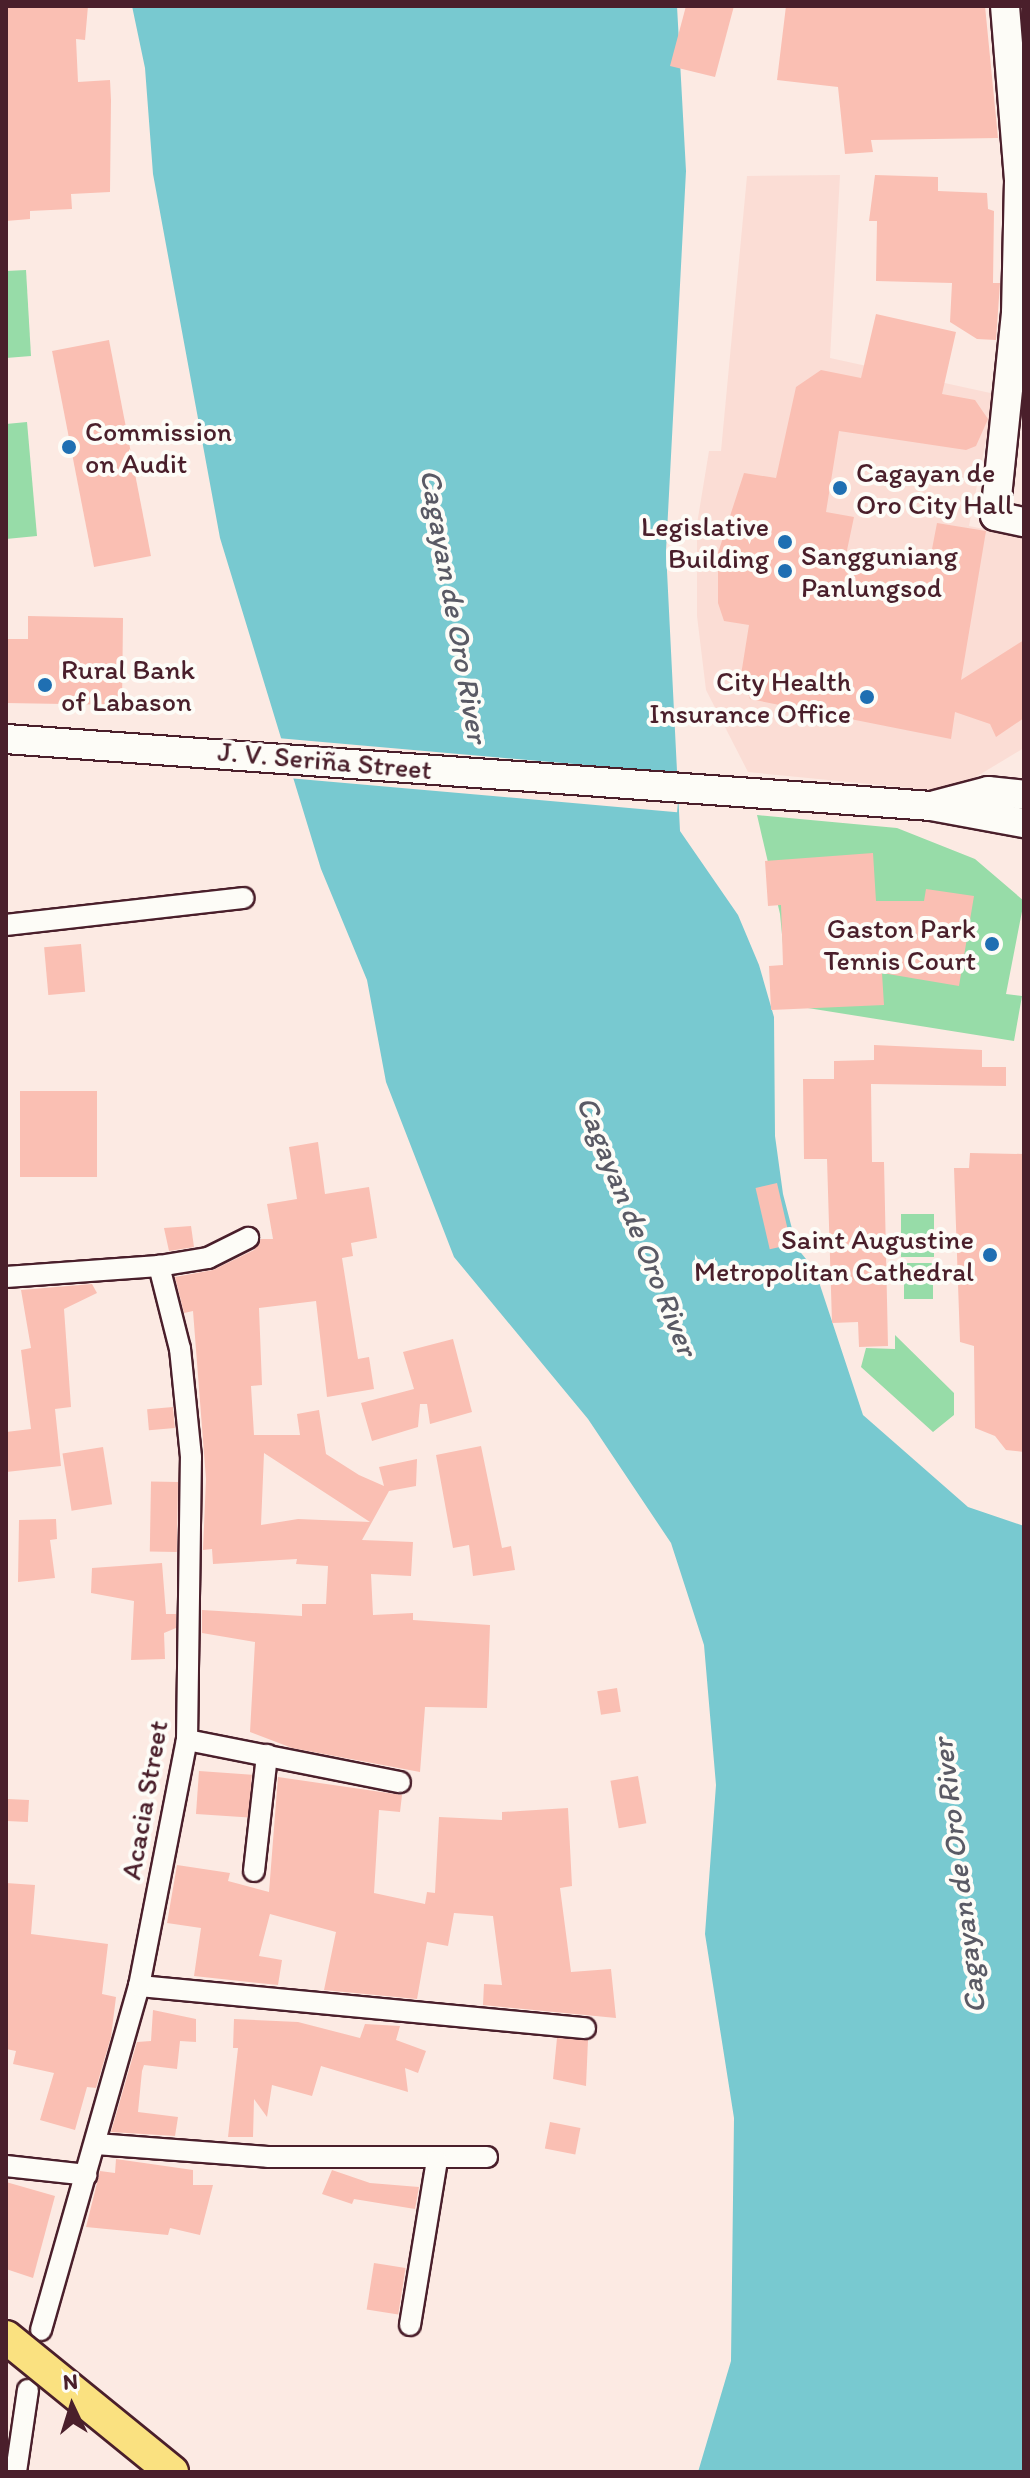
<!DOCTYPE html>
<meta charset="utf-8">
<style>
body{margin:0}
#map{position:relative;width:1030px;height:2478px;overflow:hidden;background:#fceae3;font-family:Itim,sans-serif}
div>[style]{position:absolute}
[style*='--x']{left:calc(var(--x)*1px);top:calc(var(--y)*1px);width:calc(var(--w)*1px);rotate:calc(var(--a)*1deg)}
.built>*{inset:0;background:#fbddd5}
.green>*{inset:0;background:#97dca8;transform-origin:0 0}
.water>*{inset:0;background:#78c9d0}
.pier>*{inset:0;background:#fceae3;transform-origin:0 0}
.building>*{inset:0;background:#fabfb3;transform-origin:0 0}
.roads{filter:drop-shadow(2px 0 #4a1f2b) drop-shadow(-2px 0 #4a1f2b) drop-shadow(0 2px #4a1f2b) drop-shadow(0 -2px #4a1f2b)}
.street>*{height:20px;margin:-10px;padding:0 10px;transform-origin:10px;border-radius:10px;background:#fdfcf7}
.secondary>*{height:28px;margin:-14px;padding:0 14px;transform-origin:14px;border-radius:14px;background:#fdfcf7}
.bridges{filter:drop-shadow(2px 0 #4a1f2b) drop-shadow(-2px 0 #4a1f2b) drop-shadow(0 2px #4a1f2b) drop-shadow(0 -2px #4a1f2b)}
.primary-bridge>*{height:32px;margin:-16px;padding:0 16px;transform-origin:16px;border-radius:16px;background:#fae180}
.dots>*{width:22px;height:22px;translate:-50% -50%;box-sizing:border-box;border:4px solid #fdfcf7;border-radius:50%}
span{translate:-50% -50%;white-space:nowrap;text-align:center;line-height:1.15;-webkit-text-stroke:8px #fdfcf7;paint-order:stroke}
.poi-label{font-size:28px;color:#4a1f2b}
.left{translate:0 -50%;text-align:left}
.right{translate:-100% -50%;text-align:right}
.street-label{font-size:28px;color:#4a1f2b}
.water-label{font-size:30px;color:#5a5a65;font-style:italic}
.frame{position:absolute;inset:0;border:8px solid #4a1f2b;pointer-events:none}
.north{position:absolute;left:32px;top:2366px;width:80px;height:80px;-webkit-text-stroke:6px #fdfcf7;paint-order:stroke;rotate:356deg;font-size:22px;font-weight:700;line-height:32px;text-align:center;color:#4a1f2b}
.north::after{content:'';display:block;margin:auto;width:28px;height:36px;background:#4a1f2b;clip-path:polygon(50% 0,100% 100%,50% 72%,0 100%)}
</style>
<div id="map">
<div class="built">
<i style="clip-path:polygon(840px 175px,830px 358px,995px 394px,969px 526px,1024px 537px,1024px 748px,964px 784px,931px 790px,748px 772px,706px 690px,697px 616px,697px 524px,709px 451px,721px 451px,747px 176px)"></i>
</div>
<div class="green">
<i style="clip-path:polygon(26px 270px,31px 356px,6px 358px,6px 271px)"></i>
<i style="clip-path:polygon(27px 422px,37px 536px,6px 539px,6px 424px)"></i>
<i style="clip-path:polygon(757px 815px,897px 828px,975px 859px,1024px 901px,1006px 994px,1022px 996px,1014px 1041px,789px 1005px,780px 914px)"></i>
<i style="left:901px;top:1214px;width:33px;height:43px"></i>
<i style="left:904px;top:1263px;width:29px;height:36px"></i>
<i style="clip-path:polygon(895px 1335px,954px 1393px,954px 1415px,933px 1432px,861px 1367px,866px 1348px,895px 1349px)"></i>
</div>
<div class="water">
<i style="clip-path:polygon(132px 6px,677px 6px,686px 171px,666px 551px,680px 831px,738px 915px,759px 965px,774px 1017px,775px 1136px,783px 1194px,797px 1248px,815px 1270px,863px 1415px,968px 1507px,1024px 1526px,1024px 2472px,698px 2472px,731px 2361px,734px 2118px,705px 1934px,716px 1785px,704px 1645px,671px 1543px,588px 1419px,454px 1257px,386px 1082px,367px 980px,321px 869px,220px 538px,153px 174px,145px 68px)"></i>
</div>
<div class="pier">
<i style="left:277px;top:738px;width:405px;height:39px;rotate:5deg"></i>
</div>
<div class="building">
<i style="clip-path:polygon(6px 6px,88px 6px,85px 40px,76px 39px,78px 82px,110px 80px,111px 100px,110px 192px,71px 194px,72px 209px,30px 211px,30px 219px,6px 221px)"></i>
<i style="clip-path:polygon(686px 6px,734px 6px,715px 77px,670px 66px)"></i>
<i style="clip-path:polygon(786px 6px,985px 6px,998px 138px,871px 140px,873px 152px,845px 154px,838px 87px,777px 80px)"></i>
<i style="clip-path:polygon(875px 175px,938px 177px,938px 191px,987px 193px,988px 209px,994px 211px,993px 283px,1000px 283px,996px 340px,977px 339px,950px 322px,952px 283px,876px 281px,877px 221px,869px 221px)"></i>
<i style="clip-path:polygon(876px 314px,956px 332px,942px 394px,975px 400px,988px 419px,976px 446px,966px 450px,839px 431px,826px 512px,854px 517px,846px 555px,928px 570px,937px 523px,986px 531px,961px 680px,1024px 640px,1024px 718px,996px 737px,990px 724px,955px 712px,951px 739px,750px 699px,741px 675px,749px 625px,724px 621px,718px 603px,718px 553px,744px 473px,776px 478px,796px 387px,821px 370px,861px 378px)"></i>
<i style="left:109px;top:340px;width:220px;height:58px;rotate:79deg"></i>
<i style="clip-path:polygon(28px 616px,123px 618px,122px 705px,6px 703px,6px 639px,28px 639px)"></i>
<i style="clip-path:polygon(873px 853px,876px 901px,924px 901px,926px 889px,974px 896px,959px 986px,882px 973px,884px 1005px,771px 1010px,769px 966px,783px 965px,781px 905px,768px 906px,765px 861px)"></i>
<i style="left:81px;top:944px;width:48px;height:37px;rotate:85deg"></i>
<i style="clip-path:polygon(874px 1045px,982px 1050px,982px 1067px,1006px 1067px,1006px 1086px,871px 1084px,872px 1162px,884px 1162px,888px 1346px,859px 1347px,858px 1322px,832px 1323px,827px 1159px,804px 1159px,803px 1079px,834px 1079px,834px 1061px,874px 1060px)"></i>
<i style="left:20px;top:1091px;width:77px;height:86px"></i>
<i style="clip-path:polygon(evenodd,318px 1142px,325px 1194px,369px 1187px,377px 1238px,351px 1243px,353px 1256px,342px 1258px,358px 1359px,369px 1357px,374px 1389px,327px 1397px,316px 1301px,259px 1308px,262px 1385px,251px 1386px,254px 1435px,300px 1435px,297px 1414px,319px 1410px,326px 1454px,359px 1475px,384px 1486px,379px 1467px,417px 1459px,416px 1486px,389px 1491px,362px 1540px,413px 1542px,411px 1576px,371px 1574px,373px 1615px,413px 1613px,413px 1620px,490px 1625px,487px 1708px,425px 1707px,420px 1772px,292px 1748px,250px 1732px,255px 1642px,202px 1633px,202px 1610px,302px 1616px,302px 1604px,326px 1604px,328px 1566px,296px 1564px,297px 1559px,213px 1564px,212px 1549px,203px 1550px,206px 1479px,193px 1311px,184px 1313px,175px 1277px,213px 1270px,254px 1250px,261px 1239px,273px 1239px,267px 1204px,297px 1199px,289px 1147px,318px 1142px,264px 1453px,370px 1522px,298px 1519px,261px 1525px,264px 1453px)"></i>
<i style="clip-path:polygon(970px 1153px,1024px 1154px,1024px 1452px,1006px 1450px,995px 1436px,975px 1428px,974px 1346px,960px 1342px,954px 1168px,969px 1168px)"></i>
<i style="left:777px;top:1183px;width:63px;height:22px;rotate:77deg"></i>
<i style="clip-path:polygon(191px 1226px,194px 1247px,169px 1251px,164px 1228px)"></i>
<i style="clip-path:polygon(92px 1284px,97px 1293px,64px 1309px,71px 1407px,55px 1409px,61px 1466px,6px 1472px,6px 1432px,31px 1429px,21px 1350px,31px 1348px,21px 1290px)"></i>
<i style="clip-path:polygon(453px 1339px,472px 1412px,430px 1424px,427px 1404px,420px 1404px,418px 1427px,372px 1441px,361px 1403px,414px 1389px,403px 1352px)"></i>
<i style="left:173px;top:1407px;width:21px;height:26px;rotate:85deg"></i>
<i style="clip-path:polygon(481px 1446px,502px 1548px,511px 1546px,515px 1570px,473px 1576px,469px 1545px,453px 1548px,436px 1455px)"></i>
<i style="left:103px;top:1447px;width:58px;height:41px;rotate:81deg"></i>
<i style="left:178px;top:1482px;width:70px;height:27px;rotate:91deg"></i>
<i style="clip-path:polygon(56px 1519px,57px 1539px,50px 1540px,55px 1578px,18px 1582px,19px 1520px)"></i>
<i style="clip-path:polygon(162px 1563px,166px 1614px,176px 1614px,176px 1628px,164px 1633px,165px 1659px,131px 1660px,134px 1601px,91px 1593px,92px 1568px)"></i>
<i style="left:617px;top:1688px;width:24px;height:20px;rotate:81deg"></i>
<i style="left:199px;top:1771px;width:53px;height:43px;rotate:4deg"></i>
<i style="left:638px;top:1776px;width:48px;height:28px;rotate:80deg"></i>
<i style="clip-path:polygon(278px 1777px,402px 1795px,400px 1812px,379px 1810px,374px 1893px,425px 1904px,427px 1892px,435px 1893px,439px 1817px,502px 1820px,502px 1812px,568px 1808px,572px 1886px,560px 1888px,571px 1972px,611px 1969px,616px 2018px,483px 2005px,484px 1984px,502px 1985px,493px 1916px,454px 1913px,448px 1946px,427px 1942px,417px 1999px,324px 1990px,336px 1932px,270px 1914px,259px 1956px,282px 1960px,278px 1985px,194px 1976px,201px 1928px,167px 1923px,177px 1865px,230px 1873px,228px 1881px,269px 1892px)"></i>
<i style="left:8px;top:1799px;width:21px;height:22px;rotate:3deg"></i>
<i style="clip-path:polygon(6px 1883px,35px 1885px,31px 1934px,108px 1944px,102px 1994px,116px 1997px,111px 2037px,96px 2088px,87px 2087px,75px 2130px,40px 2120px,54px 2073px,13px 2064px,16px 2051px,6px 2049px)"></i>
<i style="clip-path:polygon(153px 2010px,196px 2019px,196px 2042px,180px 2041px,177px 2069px,144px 2065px,142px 2071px,138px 2112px,178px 2117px,175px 2136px,111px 2132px,137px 2042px,151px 2041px)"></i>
<i style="clip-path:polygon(234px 2019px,298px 2022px,360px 2038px,365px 2024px,400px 2026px,396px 2040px,426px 2051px,418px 2073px,405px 2068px,408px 2092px,321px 2066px,312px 2096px,272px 2085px,267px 2117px,254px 2099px,253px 2137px,228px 2137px,238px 2048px,233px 2048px)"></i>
<i style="clip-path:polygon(557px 2038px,588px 2040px,586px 2086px,553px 2079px)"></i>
<i style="left:550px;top:2122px;width:31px;height:27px;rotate:11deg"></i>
<i style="clip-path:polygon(116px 2159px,193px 2170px,193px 2185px,213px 2185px,200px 2235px,170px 2228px,168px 2235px,86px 2227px,100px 2171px,115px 2173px)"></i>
<i style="clip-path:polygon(332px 2170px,370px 2183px,419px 2187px,415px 2209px,354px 2199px,352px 2204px,322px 2194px)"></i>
<i style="clip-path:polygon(6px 2182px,55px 2196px,33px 2278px,6px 2269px)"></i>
<i style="left:374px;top:2263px;width:32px;height:47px;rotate:9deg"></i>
</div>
<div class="roads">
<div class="street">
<i style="--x:6;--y:925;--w:239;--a:-6.5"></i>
<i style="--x:6;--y:1277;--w:153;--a:-4.1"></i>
<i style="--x:159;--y:1266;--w:50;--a:-9.3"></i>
<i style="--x:208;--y:1258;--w:45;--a:-26.6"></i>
<i style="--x:187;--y:1740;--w:217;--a:11.2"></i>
<i style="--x:254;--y:1871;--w:117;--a:-83.6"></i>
<i style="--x:139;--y:1986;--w:448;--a:5.4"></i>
<i style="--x:96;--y:2144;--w:172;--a:4.3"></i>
<i style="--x:268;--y:2157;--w:219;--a:0"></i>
<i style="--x:6;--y:2166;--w:81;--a:6.3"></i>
<i style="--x:410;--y:2325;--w:166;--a:-80.7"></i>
<i style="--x:41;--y:2330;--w:358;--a:-74.1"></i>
<i style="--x:139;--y:1986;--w:251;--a:-79"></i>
<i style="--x:187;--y:1740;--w:283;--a:-89.2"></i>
<i style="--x:191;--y:1457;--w:109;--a:-95.8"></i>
<i style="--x:180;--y:1349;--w:86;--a:-104.2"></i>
<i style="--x:16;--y:2472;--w:83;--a:-81.7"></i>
</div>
<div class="secondary">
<i style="--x:1005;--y:6;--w:176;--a:85.4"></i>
<i style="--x:1019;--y:181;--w:132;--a:91.3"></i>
<i style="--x:1016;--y:313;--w:204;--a:95.9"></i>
<i style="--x:995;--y:516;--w:30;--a:12"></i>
<i style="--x:6;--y:739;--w:927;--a:4.14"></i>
<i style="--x:931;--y:806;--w:95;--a:10.4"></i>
<i style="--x:935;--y:805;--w:55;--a:-14.8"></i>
<i style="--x:988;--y:791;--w:36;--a:6"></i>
</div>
</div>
<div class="bridges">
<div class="primary-bridge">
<i style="--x:6;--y:2337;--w:214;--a:39.1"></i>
</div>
</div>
<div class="dots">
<i style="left:69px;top:447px;background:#1f6fb2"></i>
<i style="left:840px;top:488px;background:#1f6fb2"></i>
<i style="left:785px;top:542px;background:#1f6fb2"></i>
<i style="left:785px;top:571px;background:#1f6fb2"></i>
<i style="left:45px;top:685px;background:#1f6fb2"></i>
<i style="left:867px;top:697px;background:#1f6fb2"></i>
<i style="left:992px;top:944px;background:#1f6fb2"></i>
<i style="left:990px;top:1255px;background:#1f6fb2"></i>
</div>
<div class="poi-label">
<span class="left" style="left:85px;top:447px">Commission<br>on Audit</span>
<span class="left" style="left:856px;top:488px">Cagayan de<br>Oro City Hall</span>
<span class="right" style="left:769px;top:542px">Legislative<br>Building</span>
<span class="left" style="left:801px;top:571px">Sangguniang<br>Panlungsod</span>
<span class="left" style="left:61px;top:685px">Rural Bank<br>of Labason</span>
<span class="right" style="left:851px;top:697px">City Health<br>Insurance Office</span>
<span class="right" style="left:976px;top:944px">Gaston Park<br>Tennis Court</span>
<span class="right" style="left:974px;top:1255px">Saint Augustine<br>Metropolitan Cathedral</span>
</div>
<div class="street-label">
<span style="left:325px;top:760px;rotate:5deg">J. V. Seriña Street</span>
<span style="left:144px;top:1800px;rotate:-80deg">Acacia Street</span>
</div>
<div class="water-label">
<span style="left:454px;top:606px;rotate:80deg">Cagayan de Oro River</span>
<span style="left:637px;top:1226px;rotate:68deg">Cagayan de Oro River</span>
<span style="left:959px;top:1876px;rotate:-97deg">Cagayan de Oro River</span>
</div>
<div class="frame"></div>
<div class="north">N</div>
</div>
